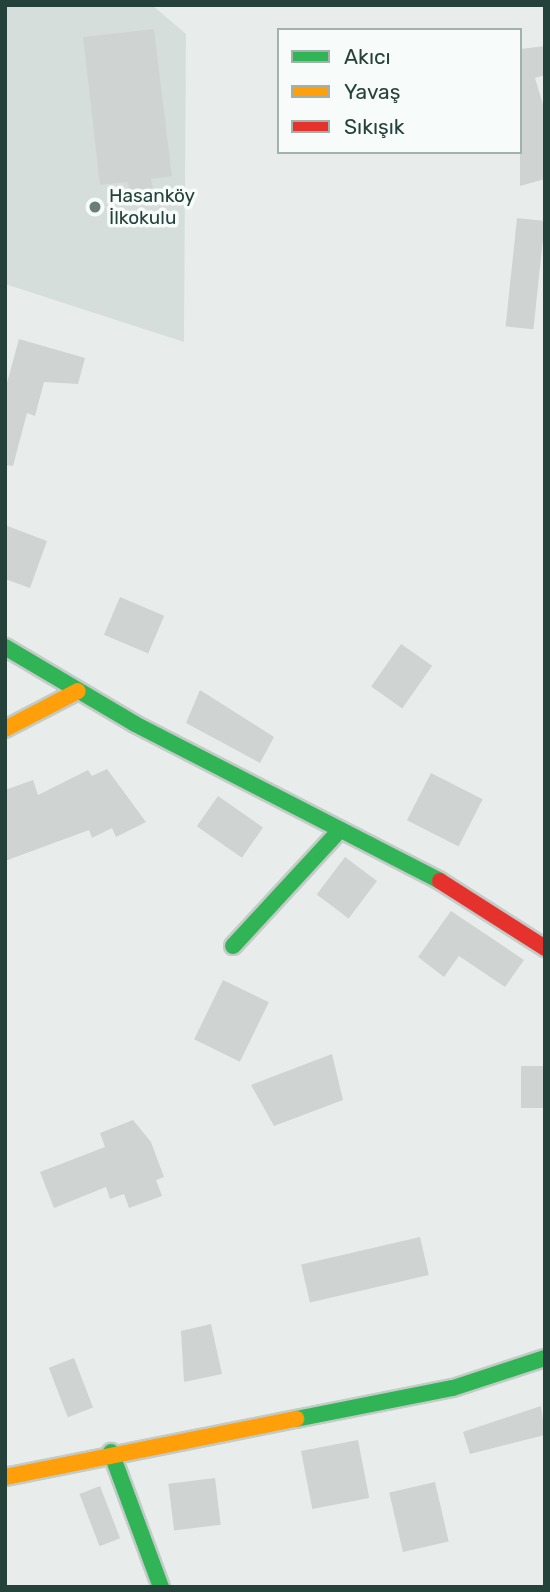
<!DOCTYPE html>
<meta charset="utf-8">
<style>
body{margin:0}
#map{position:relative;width:550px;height:1592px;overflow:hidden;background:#e8edeb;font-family:Rubik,sans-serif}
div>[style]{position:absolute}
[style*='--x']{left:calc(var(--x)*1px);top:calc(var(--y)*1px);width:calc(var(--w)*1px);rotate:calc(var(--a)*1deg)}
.built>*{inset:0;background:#d6dedb}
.building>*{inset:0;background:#cfd4d2;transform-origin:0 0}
.roads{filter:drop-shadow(2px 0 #c3cbc8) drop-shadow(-2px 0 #c3cbc8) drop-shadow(0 2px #c3cbc8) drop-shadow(0 -2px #c3cbc8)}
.fast>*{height:16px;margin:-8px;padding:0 8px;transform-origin:8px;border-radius:8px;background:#30b455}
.slow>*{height:16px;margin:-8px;padding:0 8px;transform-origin:8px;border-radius:8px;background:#ff9f0a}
.jam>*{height:16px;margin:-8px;padding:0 8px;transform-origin:8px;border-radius:8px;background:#e5322d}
.dots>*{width:19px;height:19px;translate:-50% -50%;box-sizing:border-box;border:4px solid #f7fbf9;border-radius:50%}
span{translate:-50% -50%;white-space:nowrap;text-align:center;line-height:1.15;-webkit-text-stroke:7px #f7fbf9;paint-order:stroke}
.poi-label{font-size:19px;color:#24423a}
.left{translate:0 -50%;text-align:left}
.frame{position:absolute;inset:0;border:7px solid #24423a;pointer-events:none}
.legend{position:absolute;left:277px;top:28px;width:245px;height:126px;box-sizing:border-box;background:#f7fbf9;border:2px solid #a3b1ad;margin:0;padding:9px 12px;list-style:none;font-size:21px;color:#24423a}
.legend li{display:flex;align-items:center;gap:14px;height:35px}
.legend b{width:35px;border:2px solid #a3b1ad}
</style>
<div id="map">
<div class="built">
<i style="clip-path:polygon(5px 5px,152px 5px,186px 34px,184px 342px,5px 284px)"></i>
</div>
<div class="building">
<i style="clip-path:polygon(154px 29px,172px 176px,151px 179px,153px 188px,129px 191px,128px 182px,100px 185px,83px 37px)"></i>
<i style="clip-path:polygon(545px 46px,545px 75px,535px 78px,545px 111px,545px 179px,520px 186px,520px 49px)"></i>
<i style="left:517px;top:218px;width:28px;height:109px;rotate:6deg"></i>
<i style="clip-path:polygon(19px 339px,85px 358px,78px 384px,44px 382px,35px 416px,27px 413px,13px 466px,5px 465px,5px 390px)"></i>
<i style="clip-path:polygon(5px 525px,47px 541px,30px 588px,5px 579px)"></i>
<i style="left:120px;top:597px;width:48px;height:41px;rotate:23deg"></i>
<i style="left:401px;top:644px;width:38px;height:52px;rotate:35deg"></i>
<i style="clip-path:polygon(200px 690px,274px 737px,260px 763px,186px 723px)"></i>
<i style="clip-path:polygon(107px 769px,146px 822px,116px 837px,112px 828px,92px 838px,89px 830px,5px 861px,5px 790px,33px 780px,38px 795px,88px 770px,92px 776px)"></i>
<i style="left:431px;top:773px;width:58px;height:53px;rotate:27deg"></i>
<i style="left:218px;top:796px;width:55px;height:37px;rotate:35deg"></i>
<i style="left:345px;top:857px;width:40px;height:47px;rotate:37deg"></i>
<i style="clip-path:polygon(451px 911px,524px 960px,505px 987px,459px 956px,444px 977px,418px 957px)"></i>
<i style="left:223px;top:980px;width:51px;height:66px;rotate:26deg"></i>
<i style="clip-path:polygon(332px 1054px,343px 1100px,274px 1126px,251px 1085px)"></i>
<i style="left:545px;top:1066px;width:42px;height:24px;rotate:90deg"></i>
<i style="clip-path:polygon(133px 1120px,151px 1142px,164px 1177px,156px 1180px,162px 1196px,129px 1208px,124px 1194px,110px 1199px,106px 1187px,54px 1208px,40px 1172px,105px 1147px,100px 1133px)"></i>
<i style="left:420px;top:1237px;width:39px;height:122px;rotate:77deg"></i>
<i style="clip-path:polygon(211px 1324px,222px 1374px,184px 1382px,181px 1331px)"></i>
<i style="left:74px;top:1358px;width:53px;height:27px;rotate:69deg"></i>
<i style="clip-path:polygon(541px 1406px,545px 1435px,470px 1454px,463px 1432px)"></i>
<i style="left:358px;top:1440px;width:59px;height:58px;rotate:79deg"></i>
<i style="left:215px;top:1478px;width:47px;height:47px;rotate:83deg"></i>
<i style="left:435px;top:1482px;width:61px;height:47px;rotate:77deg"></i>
<i style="left:100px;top:1486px;width:56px;height:22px;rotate:69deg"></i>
</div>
<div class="roads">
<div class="fast">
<i style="--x:5;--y:647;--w:151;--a:30.6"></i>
<i style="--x:135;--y:724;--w:343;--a:27.2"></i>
<i style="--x:233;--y:946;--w:158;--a:-47.3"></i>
<i style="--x:296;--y:1419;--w:160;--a:-11.2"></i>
<i style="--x:453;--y:1388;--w:97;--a:-18.1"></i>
<i style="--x:111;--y:1452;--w:144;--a:69.7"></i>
</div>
<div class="slow">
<i style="--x:5;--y:729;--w:82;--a:-27.5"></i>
<i style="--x:5;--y:1477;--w:297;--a:-11.3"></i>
</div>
<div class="jam">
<i style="--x:440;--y:881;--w:125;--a:32.5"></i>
</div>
</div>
<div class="dots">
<i style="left:95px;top:207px;background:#697e78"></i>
</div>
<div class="poi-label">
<span class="left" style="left:109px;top:207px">Hasanköy<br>İlkokulu</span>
</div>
<div class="frame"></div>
<ul class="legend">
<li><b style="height:9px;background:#30b455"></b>Akıcı</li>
<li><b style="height:9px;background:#ff9f0a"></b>Yavaş</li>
<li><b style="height:9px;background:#e5322d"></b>Sıkışık</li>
</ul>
</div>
